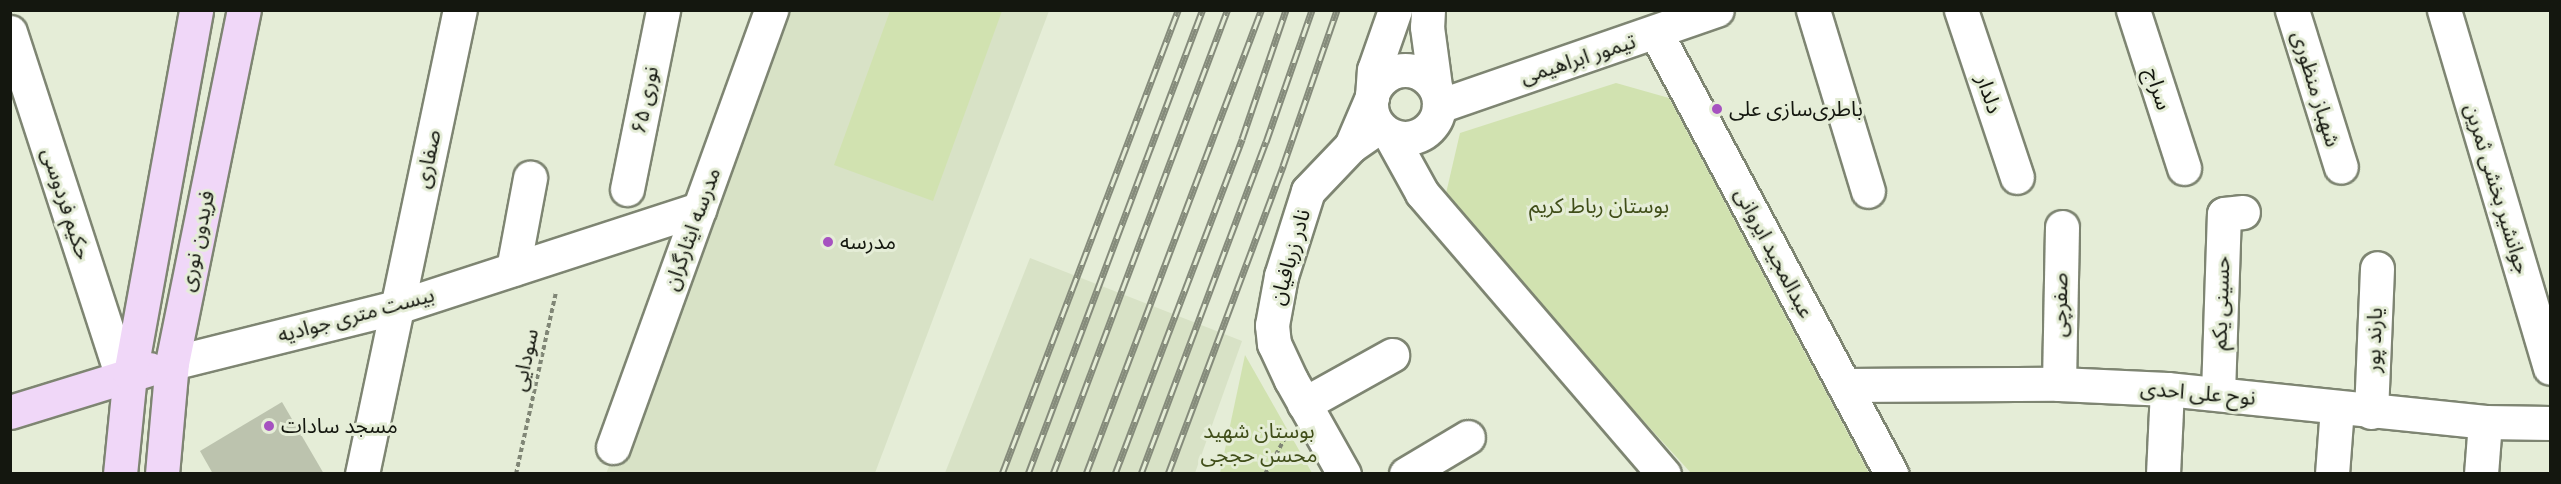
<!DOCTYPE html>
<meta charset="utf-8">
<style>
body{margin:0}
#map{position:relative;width:2561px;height:484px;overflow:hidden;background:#e5edd7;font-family:Karla,"Noto Sans Arabic",sans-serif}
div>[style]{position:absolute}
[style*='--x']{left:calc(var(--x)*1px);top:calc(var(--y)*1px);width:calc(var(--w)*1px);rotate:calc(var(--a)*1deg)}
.built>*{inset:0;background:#d8e2c6}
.green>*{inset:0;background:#d1e2b0}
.building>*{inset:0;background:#bcc3ae}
.path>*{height:4px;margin-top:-2px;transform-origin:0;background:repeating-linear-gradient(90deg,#808676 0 4.5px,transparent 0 7.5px)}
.roads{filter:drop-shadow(2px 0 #7e8572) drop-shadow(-2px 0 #7e8572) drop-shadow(0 2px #7e8572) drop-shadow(0 -2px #7e8572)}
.minor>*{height:33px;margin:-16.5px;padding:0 16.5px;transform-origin:16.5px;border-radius:16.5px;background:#fff}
.tertiary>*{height:33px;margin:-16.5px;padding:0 16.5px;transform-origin:16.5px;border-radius:16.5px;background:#fff}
.tertiary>.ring{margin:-16.5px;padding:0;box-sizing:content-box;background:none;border:33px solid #fff;border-radius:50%}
.secondary>*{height:33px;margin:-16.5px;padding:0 16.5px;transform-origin:16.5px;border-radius:16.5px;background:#f0d7f8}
.rail>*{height:7px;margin-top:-3.5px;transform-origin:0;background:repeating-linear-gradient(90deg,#e5edd7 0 14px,#858b7b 0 28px);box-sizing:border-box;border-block:2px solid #858b7b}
.dots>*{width:16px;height:16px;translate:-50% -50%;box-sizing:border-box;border:3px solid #e5edd7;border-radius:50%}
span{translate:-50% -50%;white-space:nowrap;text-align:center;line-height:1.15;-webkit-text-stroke:6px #e5edd7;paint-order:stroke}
.street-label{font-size:21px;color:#14170f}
.poi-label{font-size:21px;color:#14170f}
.left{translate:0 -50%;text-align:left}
.park-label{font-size:21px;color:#404e19}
.frame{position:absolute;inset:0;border:12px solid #14170f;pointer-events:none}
</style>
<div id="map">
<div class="built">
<i style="clip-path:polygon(782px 11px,1049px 11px,875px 473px,606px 474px)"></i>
<i style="clip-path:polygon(1030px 258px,1242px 341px,1195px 473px,945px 473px)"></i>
</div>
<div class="green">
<i style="clip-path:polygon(890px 11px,1002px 11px,933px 201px,834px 165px)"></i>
<i style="clip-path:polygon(1616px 83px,1669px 98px,1869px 473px,1691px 473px,1444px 202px,1460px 133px)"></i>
<i style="clip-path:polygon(1245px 355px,1312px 473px,1220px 473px)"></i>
</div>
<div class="building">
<i style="clip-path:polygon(282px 402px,324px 474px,213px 474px,200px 451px)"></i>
</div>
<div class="path">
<i style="--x:516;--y:474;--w:186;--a:-77.6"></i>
<i style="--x:1265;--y:474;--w:41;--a:-60.9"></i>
</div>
<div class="roads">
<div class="minor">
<i style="--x:1813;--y:10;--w:189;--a:73.1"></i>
<i style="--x:1961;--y:10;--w:176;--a:71.5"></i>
<i style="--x:2133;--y:10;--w:166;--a:72.1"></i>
<i style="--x:2292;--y:10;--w:164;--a:72.7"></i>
<i style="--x:2444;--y:10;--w:373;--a:73.5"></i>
<i style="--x:10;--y:32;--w:363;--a:72"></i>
<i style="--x:627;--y:189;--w:183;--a:-78.6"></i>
<i style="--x:513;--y:269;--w:93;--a:-79.4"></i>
<i style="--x:172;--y:363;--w:232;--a:-14"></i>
<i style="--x:397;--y:307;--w:318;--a:-18"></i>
<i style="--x:2059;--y:384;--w:157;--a:-88.9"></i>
<i style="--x:1844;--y:385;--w:215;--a:-0.3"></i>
<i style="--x:2059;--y:384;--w:108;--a:2.7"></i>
<i style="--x:2167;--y:389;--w:320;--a:5.9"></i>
<i style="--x:2485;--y:422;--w:65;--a:0.9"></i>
<i style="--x:2218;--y:393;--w:179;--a:-88.1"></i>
<i style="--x:2224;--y:214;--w:19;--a:-6"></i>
<i style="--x:1304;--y:404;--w:101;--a:-29.1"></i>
<i style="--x:2371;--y:412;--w:144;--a:-87.6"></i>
<i style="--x:613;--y:447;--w:465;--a:-70.1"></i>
<i style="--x:362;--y:474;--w:474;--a:-78.1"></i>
<i style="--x:1344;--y:474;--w:108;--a:-119.4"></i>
<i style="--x:1291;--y:380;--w:40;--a:-115"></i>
<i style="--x:1274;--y:344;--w:19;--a:-96"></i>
<i style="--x:1272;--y:325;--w:50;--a:-79.6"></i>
<i style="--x:1281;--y:276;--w:89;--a:-72.4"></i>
<i style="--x:1308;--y:191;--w:62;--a:-46.3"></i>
<i style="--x:1351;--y:146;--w:29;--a:-35"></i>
<i style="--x:1406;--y:474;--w:72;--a:-30.8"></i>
<i style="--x:2163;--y:474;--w:85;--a:-87.3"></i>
<i style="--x:2332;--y:474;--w:67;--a:-85.7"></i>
<i style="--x:2481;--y:474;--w:52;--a:-85.6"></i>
</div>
<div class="tertiary">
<i style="--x:1428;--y:10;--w:17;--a:93"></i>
<i style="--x:1427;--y:27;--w:60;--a:82.3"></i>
<i style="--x:1656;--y:33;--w:500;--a:61.9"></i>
<i class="ring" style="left:1371px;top:70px;width:35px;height:35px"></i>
<i style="--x:1439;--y:106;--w:294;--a:-19.1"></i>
<i style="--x:1390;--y:135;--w:66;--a:61.1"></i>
<i style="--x:1422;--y:193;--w:371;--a:49.3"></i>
<i style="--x:1351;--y:146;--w:53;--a:-66.8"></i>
<i style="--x:1372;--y:97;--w:27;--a:-86"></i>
<i style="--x:1374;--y:70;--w:64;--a:-70.7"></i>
</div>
<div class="secondary">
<i style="--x:10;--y:412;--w:146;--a:-17.1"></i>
<i style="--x:120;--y:474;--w:100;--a:-84.3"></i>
<i style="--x:130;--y:374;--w:370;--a:-79.7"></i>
<i style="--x:162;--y:474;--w:111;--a:-84.9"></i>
<i style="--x:172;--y:363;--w:360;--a:-78.5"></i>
</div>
</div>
<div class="rail">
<i style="--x:1002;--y:474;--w:496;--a:-69.2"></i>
<i style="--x:1028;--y:474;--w:496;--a:-69.4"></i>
<i style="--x:1053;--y:474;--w:496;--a:-69.4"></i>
<i style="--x:1086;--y:474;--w:496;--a:-69.3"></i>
<i style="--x:1115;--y:474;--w:358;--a:-69.2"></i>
<i style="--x:1242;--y:139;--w:136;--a:-71.2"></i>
<i style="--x:1141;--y:474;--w:355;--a:-69.4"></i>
<i style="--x:1266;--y:142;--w:140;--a:-70.8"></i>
<i style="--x:1168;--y:474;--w:329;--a:-69.5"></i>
<i style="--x:1283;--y:166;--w:165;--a:-70.9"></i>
</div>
<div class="dots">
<i style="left:1717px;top:109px;background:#a652c0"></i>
<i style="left:828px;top:242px;background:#a652c0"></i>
<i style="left:269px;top:426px;background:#a652c0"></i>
</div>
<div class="street-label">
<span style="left:1578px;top:59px;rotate:-18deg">تیمور ابراهیمی</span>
<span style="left:2158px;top:89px;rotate:72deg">سراج</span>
<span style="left:2316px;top:89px;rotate:73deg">شهباز منظوری</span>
<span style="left:1989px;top:94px;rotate:71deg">دلدار</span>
<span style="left:645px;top:100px;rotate:-79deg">نوری ۶۵</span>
<span style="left:428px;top:159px;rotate:-78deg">صفاری</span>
<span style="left:2497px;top:189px;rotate:73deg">جوانشیر بخشی ثمرین</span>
<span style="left:66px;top:204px;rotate:72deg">حکیم فردوسی</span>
<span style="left:692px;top:229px;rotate:-70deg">مدرسه ایثارگران</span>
<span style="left:197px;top:241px;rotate:-78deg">فریدون نوری</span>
<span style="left:1774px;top:253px;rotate:62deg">عبدالمجید ایروانی</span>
<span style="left:1290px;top:257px;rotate:-74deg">نادر زربافیان</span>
<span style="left:2221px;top:303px;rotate:-88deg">حسینی یکم</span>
<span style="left:2060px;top:305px;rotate:-89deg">صفرچی</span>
<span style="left:356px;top:315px;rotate:-15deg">بیست متری جوادیه</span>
<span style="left:2374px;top:340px;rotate:-88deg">یارند پور</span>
<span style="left:525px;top:360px;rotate:-78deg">سودایی</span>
<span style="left:2198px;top:393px;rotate:5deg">نوح علی احدی</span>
</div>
<div class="poi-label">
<span class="left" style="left:1729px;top:109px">باطری‌سازی علی</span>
<span class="left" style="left:840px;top:242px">مدرسه</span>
<span class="left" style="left:281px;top:426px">مسجد سادات</span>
</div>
<div class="park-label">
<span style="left:1599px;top:206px">بوستان رباط کریم</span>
<span style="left:1259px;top:443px">بوستان شهید<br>محسن حججی</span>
</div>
<div class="frame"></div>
</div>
